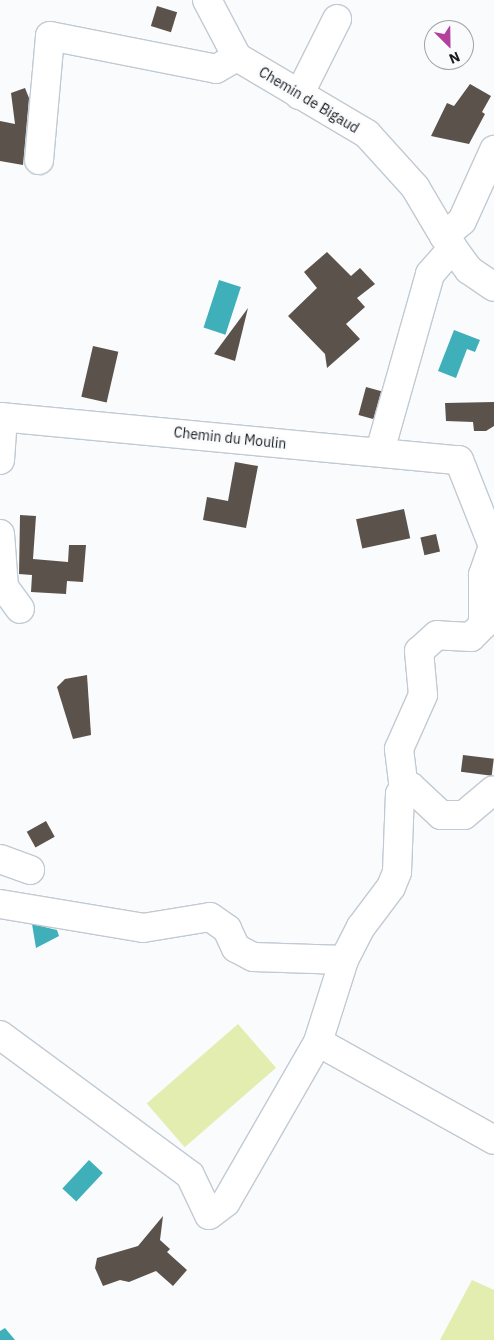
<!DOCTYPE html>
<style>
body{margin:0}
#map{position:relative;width:494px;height:1340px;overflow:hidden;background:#f9fbfd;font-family:"IBM Plex Sans",sans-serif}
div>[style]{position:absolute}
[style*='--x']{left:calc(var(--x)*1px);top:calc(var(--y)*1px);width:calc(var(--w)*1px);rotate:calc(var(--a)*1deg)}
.green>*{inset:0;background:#e3edaf;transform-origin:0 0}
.water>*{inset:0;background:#3fb0ba;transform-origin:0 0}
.building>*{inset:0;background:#5b524b;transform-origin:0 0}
.roads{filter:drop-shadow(1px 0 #c1cad3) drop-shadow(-1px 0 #c1cad3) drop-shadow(0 1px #c1cad3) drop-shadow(0 -1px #c1cad3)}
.minor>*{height:28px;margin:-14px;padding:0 14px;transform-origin:14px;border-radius:14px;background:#fff}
span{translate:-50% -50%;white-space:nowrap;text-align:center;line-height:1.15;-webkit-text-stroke:5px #f9fbfd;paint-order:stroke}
.street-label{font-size:14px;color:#171a1e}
.north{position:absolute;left:424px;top:20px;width:50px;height:50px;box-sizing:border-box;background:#f9fbfd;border:1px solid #9fa1a4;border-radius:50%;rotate:157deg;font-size:14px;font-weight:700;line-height:20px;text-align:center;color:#171a1e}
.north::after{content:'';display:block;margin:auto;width:18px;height:22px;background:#b3419b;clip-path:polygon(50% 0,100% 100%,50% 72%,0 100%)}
</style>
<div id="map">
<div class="green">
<i style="left:238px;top:1024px;width:58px;height:121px;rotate:49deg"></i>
<i style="clip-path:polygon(472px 1280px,494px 1290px,494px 1340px,440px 1340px)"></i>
</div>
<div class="water">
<i style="left:219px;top:280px;width:23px;height:50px;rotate:18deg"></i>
<i style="clip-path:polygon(454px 330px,480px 340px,475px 352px,467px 349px,456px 378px,438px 371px)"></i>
<i style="clip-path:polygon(32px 924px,57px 930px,59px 936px,36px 948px)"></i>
<i style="left:89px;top:1160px;width:19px;height:39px;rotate:43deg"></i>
<i style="clip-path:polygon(5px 1328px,15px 1340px,0 1340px,0 1331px)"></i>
</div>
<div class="building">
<i style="left:157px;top:6px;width:21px;height:21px;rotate:17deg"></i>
<i style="clip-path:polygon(470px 84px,491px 96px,482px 112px,485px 114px,469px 144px,431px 136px,447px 103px,454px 106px)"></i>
<i style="clip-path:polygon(25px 88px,29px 98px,23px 165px,0 161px,0 121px,15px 124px,11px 93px)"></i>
<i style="clip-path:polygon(327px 252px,351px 276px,360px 268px,375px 284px,357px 298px,365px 307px,346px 324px,360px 339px,327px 368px,325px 354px,288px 316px,317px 288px,304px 272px)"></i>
<i style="clip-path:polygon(248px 308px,235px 361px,214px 354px)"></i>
<i style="left:93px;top:346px;width:26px;height:52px;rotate:13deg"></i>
<i style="left:366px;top:387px;width:16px;height:29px;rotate:15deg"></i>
<i style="clip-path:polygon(494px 402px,494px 426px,486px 431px,474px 431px,473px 422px,446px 421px,445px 403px)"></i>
<i style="clip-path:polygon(235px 462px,258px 466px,246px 528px,203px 520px,207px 497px,228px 501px)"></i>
<i style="left:404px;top:509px;width:30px;height:49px;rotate:78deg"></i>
<i style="clip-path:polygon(20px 515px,36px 516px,33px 559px,68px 562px,69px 545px,86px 545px,83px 582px,67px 581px,66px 594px,31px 592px,32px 575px,19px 574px)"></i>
<i style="left:436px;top:534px;width:18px;height:16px;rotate:77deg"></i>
<i style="clip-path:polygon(87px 675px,91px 735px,73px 739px,57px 687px,65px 679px)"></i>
<i style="left:463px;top:755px;width:31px;height:17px;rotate:7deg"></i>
<i style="left:46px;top:821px;width:18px;height:22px;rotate:61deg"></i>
<i style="clip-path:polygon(163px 1216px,160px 1240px,170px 1249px,167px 1252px,187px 1270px,173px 1286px,156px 1271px,129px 1282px,120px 1280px,103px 1286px,95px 1268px,97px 1258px,138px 1246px)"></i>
</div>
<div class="roads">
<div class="minor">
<i style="--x:207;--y:0;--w:64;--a:62.2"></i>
<i style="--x:237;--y:57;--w:151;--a:30.6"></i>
<i style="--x:367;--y:134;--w:72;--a:47.8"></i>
<i style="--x:415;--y:187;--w:57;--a:59.4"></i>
<i style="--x:444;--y:236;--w:42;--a:53.7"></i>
<i style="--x:469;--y:270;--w:30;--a:34"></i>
<i style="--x:299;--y:95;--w:85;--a:-63.4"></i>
<i style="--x:39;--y:160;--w:124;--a:-84.9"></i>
<i style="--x:50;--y:36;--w:169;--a:11.2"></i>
<i style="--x:216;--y:69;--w:24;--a:-30"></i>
<i style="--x:444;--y:236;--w:23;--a:-40"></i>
<i style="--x:462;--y:221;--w:78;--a:-65.7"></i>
<i style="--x:0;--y:417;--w:461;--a:5.4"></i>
<i style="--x:459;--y:460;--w:92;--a:68.4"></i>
<i style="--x:493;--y:546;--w:31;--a:109"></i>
<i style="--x:483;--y:575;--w:50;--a:90"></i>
<i style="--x:483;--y:625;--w:17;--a:135"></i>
<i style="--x:471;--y:637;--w:34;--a:-177"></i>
<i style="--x:437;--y:635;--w:24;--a:138"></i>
<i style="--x:419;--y:651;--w:44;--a:84.8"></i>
<i style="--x:423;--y:695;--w:59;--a:114"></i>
<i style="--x:399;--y:749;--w:38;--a:83"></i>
<i style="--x:380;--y:451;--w:184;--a:-74.2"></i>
<i style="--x:430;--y:274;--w:35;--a:-49"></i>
<i style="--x:0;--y:460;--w:43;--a:-86"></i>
<i style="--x:0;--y:534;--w:53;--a:85.7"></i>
<i style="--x:4;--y:587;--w:27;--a:54"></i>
<i style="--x:0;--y:859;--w:32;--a:20"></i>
<i style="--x:0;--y:904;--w:145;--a:9.5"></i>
<i style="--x:143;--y:928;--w:68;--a:-9.3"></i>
<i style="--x:210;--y:917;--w:21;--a:35"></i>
<i style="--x:227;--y:929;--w:21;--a:65"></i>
<i style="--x:236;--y:948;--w:19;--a:28"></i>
<i style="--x:253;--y:957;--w:91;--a:1.9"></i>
<i style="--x:0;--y:1035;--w:236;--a:36.4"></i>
<i style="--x:190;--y:1175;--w:44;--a:64.6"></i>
<i style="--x:209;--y:1215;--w:21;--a:-37"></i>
<i style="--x:226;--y:1202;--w:185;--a:-60.1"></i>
<i style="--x:318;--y:1042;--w:201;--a:29.1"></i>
<i style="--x:318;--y:1042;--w:86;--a:-72.4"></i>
<i style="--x:344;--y:960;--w:37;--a:-63"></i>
<i style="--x:361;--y:927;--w:50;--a:-53.1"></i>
<i style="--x:391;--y:887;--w:16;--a:-68"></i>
<i style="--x:397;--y:872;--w:78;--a:-87.8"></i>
<i style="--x:400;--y:794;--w:8;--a:-60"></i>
<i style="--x:404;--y:787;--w:7;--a:0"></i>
<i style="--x:411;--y:787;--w:41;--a:43"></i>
<i style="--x:441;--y:815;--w:23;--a:0"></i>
<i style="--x:464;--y:815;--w:38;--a:-40"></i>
</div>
</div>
<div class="street-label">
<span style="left:309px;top:100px;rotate:31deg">Chemin de Bigaud</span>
<span style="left:230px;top:438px;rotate:6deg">Chemin du Moulin</span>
</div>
<div class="north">N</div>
</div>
